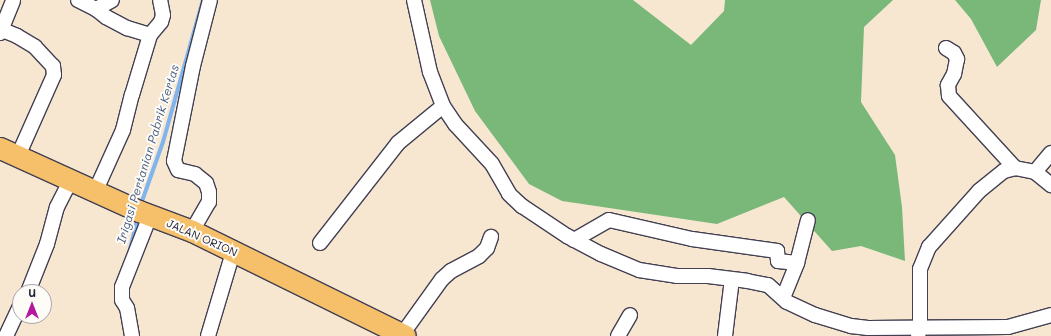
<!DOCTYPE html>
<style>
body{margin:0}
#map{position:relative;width:1051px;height:336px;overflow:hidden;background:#f7e7d1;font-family:Mali,sans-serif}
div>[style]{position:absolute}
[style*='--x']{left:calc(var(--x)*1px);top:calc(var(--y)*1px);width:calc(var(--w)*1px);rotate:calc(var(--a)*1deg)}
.forest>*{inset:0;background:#79b879}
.stream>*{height:4px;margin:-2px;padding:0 2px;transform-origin:2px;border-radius:2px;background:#80b4ed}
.roads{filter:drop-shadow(1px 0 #424052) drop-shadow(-1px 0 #424052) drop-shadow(0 1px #424052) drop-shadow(0 -1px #424052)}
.minor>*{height:14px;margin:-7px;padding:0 7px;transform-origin:7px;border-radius:7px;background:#fff}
.highway>*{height:21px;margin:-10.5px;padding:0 10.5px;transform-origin:10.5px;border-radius:10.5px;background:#f6c06b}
span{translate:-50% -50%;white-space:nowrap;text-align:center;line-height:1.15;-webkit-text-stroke:4px #fdfcf7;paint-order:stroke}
.street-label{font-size:11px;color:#22223b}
.water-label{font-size:12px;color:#485c82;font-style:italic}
.north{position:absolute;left:12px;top:284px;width:40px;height:40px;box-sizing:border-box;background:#fdfcf7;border:1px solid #a5a5ac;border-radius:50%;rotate:0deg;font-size:11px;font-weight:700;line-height:16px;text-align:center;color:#22223b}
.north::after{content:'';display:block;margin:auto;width:14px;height:18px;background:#b5179e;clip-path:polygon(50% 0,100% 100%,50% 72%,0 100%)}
</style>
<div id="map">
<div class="forest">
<i style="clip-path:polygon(430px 0,633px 0,691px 45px,724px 11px,725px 0,893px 0,864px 27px,861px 102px,895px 155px,902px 207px,905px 261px,861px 246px,832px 251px,784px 197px,717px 224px,562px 201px,529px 184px,475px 111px,439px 36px)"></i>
<i style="clip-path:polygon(955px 0,1041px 0,1036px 30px,997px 67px,971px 19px)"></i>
</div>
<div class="stream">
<i style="--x:141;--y:204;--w:66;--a:-70.5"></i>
<i style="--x:163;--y:142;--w:148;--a:-74.3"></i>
<i style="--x:129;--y:253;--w:37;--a:-76"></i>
</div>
<div class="roads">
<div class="minor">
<i style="--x:78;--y:0;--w:20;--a:27"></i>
<i style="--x:96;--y:9;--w:13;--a:39"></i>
<i style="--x:106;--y:17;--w:24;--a:28"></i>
<i style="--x:127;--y:28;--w:24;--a:17"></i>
<i style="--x:414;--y:0;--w:74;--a:77.5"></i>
<i style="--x:430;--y:72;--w:36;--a:69"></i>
<i style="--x:443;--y:106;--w:22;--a:56"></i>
<i style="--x:455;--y:124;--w:54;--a:47.2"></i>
<i style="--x:492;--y:164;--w:34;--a:60"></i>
<i style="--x:509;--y:194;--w:18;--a:43"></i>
<i style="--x:522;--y:206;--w:54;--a:33.7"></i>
<i style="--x:567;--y:236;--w:38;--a:28"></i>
<i style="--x:601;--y:254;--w:41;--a:22.8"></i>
<i style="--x:639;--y:270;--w:38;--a:9"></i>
<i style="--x:677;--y:276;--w:31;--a:0"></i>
<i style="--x:708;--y:276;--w:39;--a:7"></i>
<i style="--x:747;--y:281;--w:21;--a:11"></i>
<i style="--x:768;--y:285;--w:25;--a:42"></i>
<i style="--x:787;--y:302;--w:31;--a:25"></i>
<i style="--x:815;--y:315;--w:38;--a:17"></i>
<i style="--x:851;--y:326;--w:17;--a:7"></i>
<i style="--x:868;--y:328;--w:140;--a:-0.4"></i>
<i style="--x:1008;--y:327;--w:45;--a:-15.6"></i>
<i style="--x:96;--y:9;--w:18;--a:-29"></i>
<i style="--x:0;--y:29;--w:18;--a:22"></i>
<i style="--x:17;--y:36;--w:21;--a:31"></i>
<i style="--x:35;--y:47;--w:26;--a:47"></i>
<i style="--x:53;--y:66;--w:9;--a:84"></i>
<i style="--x:54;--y:75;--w:89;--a:114"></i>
<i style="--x:0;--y:33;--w:35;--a:-68"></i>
<i style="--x:946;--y:48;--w:9;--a:32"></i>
<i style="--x:954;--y:53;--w:7;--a:63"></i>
<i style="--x:957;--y:59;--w:15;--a:101"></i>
<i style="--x:954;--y:74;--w:13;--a:119"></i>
<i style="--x:948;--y:85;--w:11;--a:85"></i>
<i style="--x:949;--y:96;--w:98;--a:47.5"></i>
<i style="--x:1035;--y:172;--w:25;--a:-50"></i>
<i style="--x:95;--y:192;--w:68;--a:-65.7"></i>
<i style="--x:123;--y:130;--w:36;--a:-76"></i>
<i style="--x:132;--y:95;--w:63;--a:-73.3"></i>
<i style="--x:150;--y:35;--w:17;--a:-50"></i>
<i style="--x:161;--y:22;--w:7;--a:-74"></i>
<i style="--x:163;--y:15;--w:15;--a:-101"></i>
<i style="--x:192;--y:231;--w:34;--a:-60"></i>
<i style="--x:209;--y:202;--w:10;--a:-90"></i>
<i style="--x:209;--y:192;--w:9;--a:-108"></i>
<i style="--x:206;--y:183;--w:14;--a:-141"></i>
<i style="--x:195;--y:174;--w:17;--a:-167"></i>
<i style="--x:178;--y:170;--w:10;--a:-114"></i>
<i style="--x:174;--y:161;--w:97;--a:-78.7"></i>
<i style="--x:193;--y:66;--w:68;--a:-75.6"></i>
<i style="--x:574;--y:240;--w:40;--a:-29.7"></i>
<i style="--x:609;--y:220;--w:85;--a:12.9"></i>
<i style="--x:692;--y:239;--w:86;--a:8"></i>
<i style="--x:777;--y:251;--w:10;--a:84"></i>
<i style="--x:778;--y:261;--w:19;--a:6"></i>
<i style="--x:320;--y:243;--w:127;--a:-52"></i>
<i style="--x:398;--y:143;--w:58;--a:-39.4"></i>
<i style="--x:28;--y:292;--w:52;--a:-68.4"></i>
<i style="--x:47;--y:244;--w:38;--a:-75"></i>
<i style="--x:57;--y:207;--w:30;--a:-63"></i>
<i style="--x:783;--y:298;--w:38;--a:-68"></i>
<i style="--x:797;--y:263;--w:44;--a:-75.7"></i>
<i style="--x:6;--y:336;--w:33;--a:-65"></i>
<i style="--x:132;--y:336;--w:28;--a:-100"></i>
<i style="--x:127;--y:308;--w:9;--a:-122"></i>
<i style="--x:122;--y:300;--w:13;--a:-90"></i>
<i style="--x:122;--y:287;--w:76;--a:-68.5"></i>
<i style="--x:208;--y:336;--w:88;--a:-73.4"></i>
<i style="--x:401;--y:336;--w:70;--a:-54.3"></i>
<i style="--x:442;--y:279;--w:12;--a:-42"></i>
<i style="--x:451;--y:271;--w:32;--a:-28"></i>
<i style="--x:479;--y:256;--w:11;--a:-45"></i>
<i style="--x:487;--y:248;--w:12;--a:-70"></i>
<i style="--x:618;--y:336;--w:24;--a:-60"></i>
<i style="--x:725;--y:336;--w:57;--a:-83"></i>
<i style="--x:918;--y:336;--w:9;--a:-77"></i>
<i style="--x:920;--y:327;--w:58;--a:-90"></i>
<i style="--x:920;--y:269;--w:24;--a:-68"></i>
<i style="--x:929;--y:247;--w:75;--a:-48.2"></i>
<i style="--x:979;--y:191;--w:32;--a:-39"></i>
<i style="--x:1004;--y:171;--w:11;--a:-15"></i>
<i style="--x:1015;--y:168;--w:20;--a:11"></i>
<i style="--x:1035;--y:172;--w:21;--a:39"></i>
</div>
<div class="highway">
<i style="--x:0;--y:148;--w:153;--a:24.4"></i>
<i style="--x:139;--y:211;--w:57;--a:20.7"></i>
<i style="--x:192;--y:231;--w:237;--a:26.2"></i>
</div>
</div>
<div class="street-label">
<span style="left:202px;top:238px;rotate:24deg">JALAN ORION</span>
</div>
<div class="water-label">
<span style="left:148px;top:154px;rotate:-73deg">Irigasi Pertanian Pabrik Kertas</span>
</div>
<div class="north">U</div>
</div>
